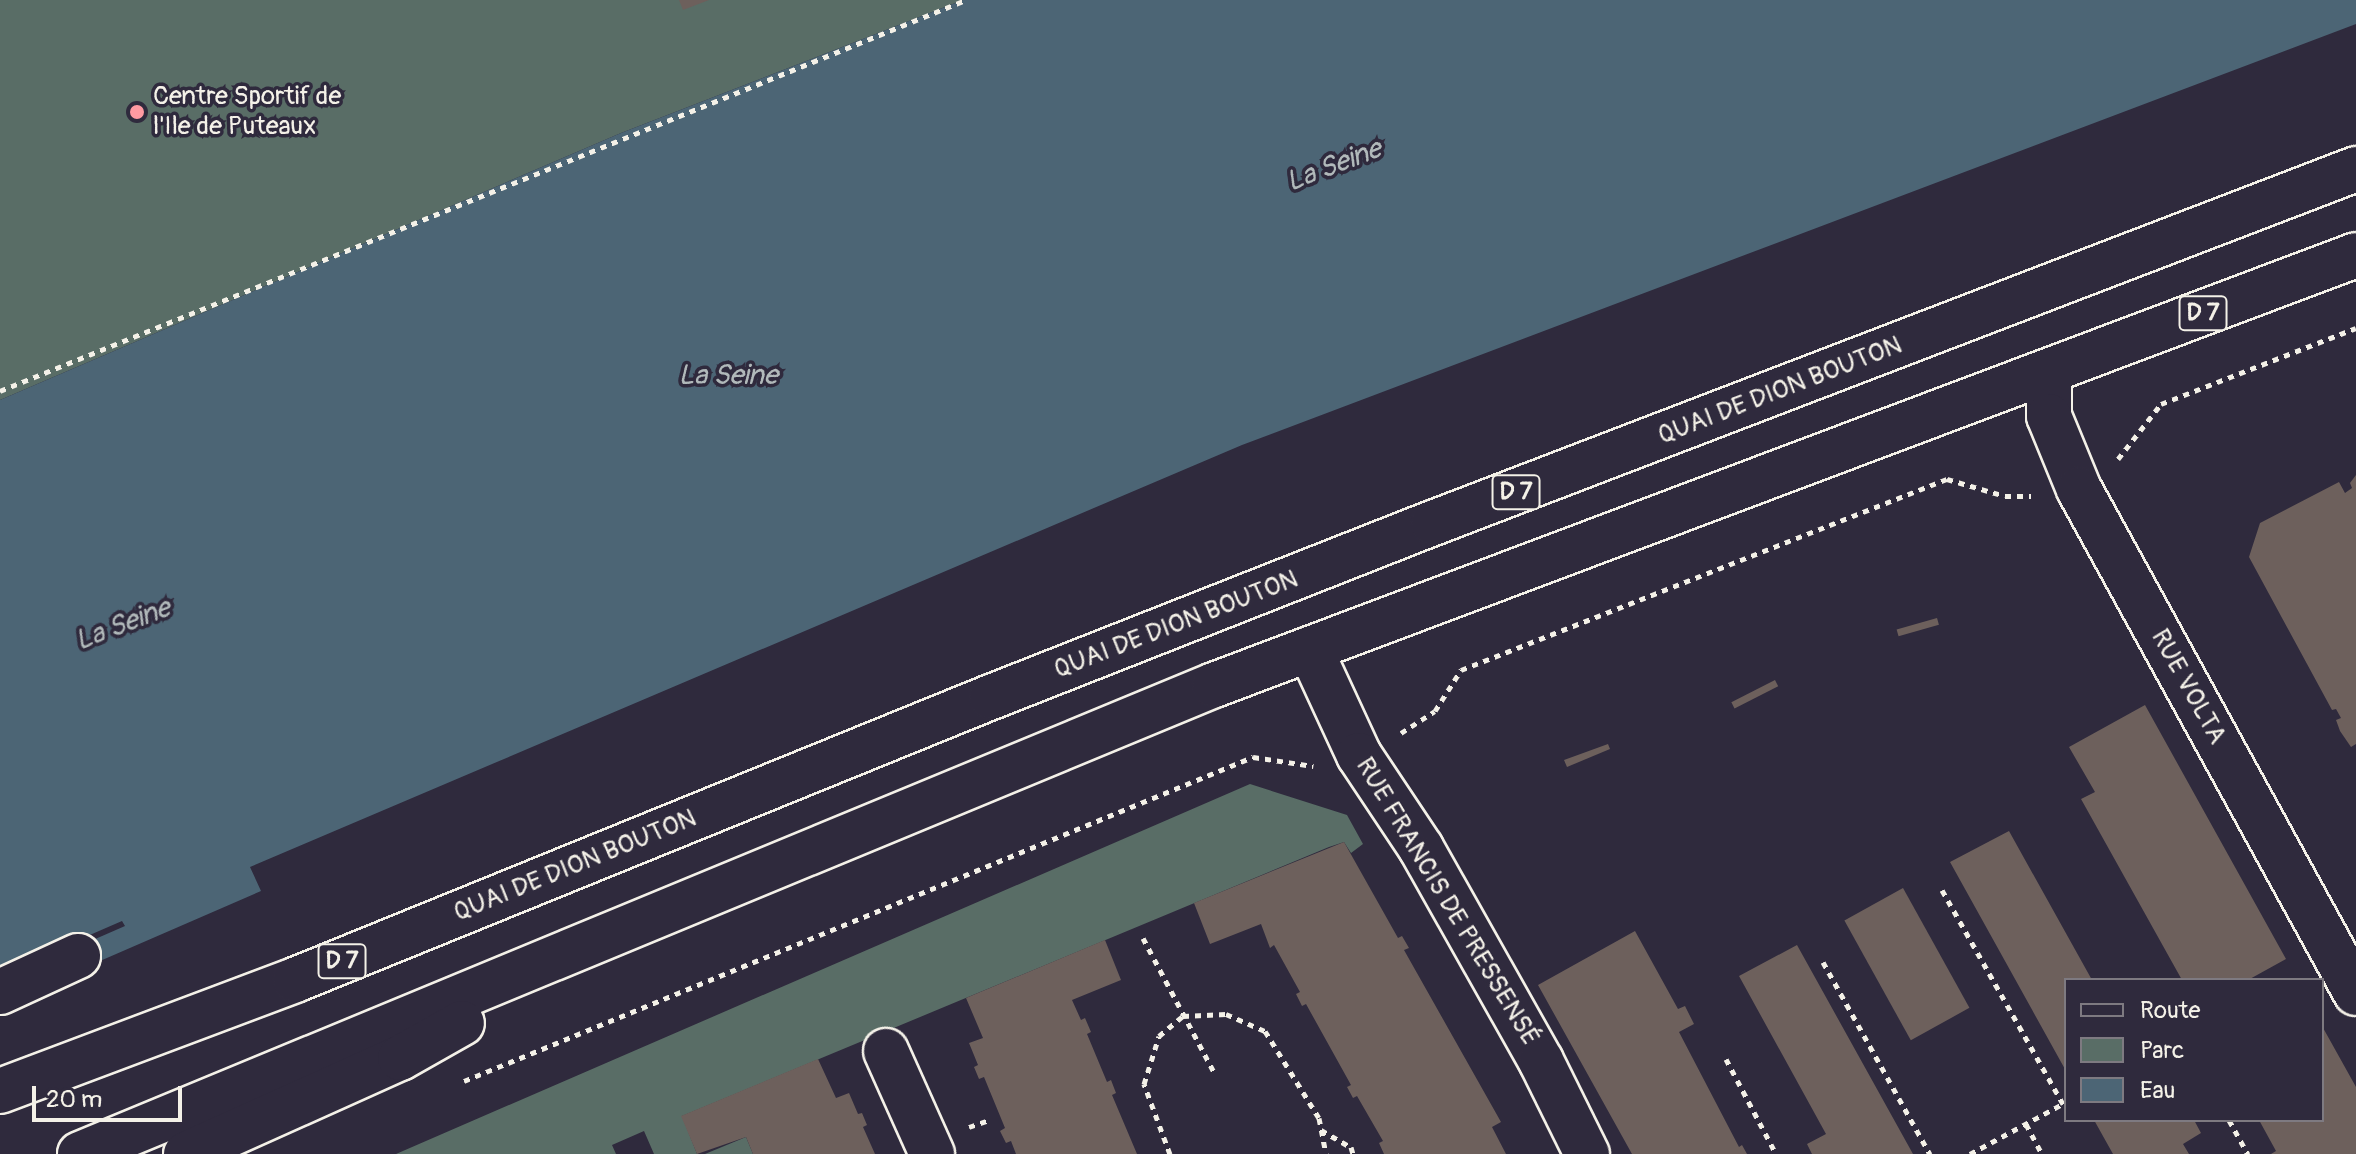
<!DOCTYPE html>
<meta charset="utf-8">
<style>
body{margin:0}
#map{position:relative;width:2356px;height:1154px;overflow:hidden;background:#2f2a3d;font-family:Pangolin,sans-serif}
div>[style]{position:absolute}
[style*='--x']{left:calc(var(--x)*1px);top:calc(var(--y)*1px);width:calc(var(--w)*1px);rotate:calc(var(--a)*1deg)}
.green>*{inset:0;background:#596d66}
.water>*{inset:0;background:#4c6575}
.building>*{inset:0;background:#6d605c;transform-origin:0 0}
.path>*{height:5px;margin-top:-2.5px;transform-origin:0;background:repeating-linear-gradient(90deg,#f4f1e8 0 6px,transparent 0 12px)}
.roads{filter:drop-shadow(2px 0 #f4f1e8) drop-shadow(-2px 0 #f4f1e8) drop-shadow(0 2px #f4f1e8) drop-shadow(0 -2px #f4f1e8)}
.minor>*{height:44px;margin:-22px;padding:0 22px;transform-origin:22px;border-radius:22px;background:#2f2a3d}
.major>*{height:44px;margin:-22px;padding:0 22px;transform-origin:22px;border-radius:22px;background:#2f2a3d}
.dots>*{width:22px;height:22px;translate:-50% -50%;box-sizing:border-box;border:4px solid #2f2a3d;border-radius:50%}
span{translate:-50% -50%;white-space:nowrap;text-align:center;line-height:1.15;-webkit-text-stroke:7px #2f2a3d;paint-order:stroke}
.shield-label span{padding:2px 6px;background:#2f2a3d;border:2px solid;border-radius:6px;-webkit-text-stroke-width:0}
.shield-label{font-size:24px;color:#f4f1e8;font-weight:700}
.poi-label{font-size:26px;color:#f4f1e8}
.left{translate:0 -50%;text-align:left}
.street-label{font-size:26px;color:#f4f1e8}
.water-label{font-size:28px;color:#b1b9ba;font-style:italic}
.legend{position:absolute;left:2064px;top:978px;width:260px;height:144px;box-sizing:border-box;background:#2f2a3d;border:2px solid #7e7a81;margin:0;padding:10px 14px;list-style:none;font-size:24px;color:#f4f1e8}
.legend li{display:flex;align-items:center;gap:16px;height:40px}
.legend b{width:40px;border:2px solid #7e7a81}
.scale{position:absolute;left:32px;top:1086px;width:150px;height:36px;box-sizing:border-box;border:4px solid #f4f1e8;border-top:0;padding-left:10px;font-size:24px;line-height:28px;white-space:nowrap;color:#f4f1e8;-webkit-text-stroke:6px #2f2a3d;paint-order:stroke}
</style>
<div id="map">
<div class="green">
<i style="clip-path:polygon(0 0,963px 0,621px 133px,0 400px)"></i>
<i style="clip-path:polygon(1250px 784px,1347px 815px,1363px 844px,1351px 853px,1344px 842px,1329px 847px,682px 1116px,697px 1154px,654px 1154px,644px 1131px,612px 1145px,616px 1154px,396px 1154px)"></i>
<i style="clip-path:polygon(746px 1137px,753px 1154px,705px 1154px)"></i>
</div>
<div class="water">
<i style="clip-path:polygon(963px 0,2356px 0,2356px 24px,1242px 445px,250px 867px,261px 891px,47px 984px,38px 964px,125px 926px,122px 921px,0 974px,0 400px,621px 133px)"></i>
</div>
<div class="building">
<i style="clip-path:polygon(679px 0,709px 0,683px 10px)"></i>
<i style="clip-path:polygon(2356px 475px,2356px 744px,2351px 747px,2340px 731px,2336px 720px,2341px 718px,2336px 709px,2332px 710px,2249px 557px,2260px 523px,2339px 482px,2345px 493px,2352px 488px,2350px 483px)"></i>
<i style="left:1937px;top:618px;width:7px;height:42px;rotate:74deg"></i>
<i style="left:1775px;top:680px;width:7px;height:49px;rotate:63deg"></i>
<i style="clip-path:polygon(2145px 705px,2286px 959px,2248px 980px,2182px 980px,2081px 799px,2095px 792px,2069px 747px)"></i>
<i style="clip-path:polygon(1608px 744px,1610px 749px,1567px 767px,1564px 760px)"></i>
<i style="clip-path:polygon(2009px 831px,2092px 980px,2066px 980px,2066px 1071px,1950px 862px)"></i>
<i style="clip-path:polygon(1344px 842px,1398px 938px,1402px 936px,1409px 948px,1404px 950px,1501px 1122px,1492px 1127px,1506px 1154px,1384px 1154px,1379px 1143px,1383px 1141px,1357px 1096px,1353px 1098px,1347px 1087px,1351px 1085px,1306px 1004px,1302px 1006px,1296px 994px,1300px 992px,1274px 945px,1270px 948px,1261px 924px,1210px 944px,1194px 903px)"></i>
<i style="left:1903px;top:888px;width:137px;height:67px;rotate:61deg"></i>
<i style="clip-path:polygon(1635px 931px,1678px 1009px,1685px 1006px,1694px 1024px,1679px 1032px,1739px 1147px,1742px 1145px,1747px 1154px,1632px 1154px,1538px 985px)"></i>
<i style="clip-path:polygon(1105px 940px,1121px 980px,1072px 1000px,1081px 1020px,1085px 1018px,1091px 1032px,1087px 1034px,1107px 1082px,1111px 1080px,1116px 1093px,1112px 1095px,1137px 1154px,1016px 1154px,1011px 1141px,1006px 1143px,1000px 1131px,1005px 1128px,984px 1077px,979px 1079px,974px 1067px,978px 1065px,969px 1043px,983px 1038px,966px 998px)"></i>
<i style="clip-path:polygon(1797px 945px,1913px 1154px,1812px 1154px,1807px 1144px,1826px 1134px,1739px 976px)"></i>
<i style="clip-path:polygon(2322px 1026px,2356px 1087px,2356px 1154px,2271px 1154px,2276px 1151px,2259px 1120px,2322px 1120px)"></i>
<i style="clip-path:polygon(818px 1059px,836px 1098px,849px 1093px,858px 1114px,862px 1113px,867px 1125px,863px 1127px,875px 1154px,753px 1154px,746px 1137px,697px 1154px,681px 1116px)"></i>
<i style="clip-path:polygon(2094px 1120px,2194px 1120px,2201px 1133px,2183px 1144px,2189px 1154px,2113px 1154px)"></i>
</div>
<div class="path">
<i style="--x:0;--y:391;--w:1042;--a:-22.04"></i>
<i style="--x:2118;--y:459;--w:70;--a:-52"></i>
<i style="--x:2161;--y:404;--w:209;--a:-21.3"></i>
<i style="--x:1401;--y:733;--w:40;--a:-32.9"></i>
<i style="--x:1435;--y:711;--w:49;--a:-57.6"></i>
<i style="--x:1461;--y:670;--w:522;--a:-21.46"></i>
<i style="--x:1947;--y:479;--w:60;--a:16.3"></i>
<i style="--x:2005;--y:496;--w:26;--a:0"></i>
<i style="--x:1942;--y:890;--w:246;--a:60.5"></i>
<i style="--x:1143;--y:938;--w:152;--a:62.1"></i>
<i style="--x:1823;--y:962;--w:220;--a:60.9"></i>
<i style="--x:1726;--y:1059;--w:107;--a:62.2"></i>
<i style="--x:464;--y:1081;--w:853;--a:-22.33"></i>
<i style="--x:1253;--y:757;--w:61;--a:8.5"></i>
<i style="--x:2229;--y:1120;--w:39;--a:61"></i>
<i style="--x:2026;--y:1124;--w:34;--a:62"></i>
<i style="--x:969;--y:1127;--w:21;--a:-19"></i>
<i style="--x:1321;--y:1130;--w:34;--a:30"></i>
<i style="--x:1351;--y:1147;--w:7;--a:74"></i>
<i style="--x:1170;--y:1154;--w:75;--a:-110.4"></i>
<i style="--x:1144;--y:1084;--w:50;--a:-72.6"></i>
<i style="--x:1159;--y:1036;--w:31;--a:-40"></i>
<i style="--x:1183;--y:1016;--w:43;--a:-2.7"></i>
<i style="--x:1226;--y:1014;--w:43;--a:23.6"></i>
<i style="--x:1265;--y:1031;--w:102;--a:58.2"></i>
<i style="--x:1319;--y:1118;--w:37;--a:79"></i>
<i style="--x:1970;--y:1154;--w:109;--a:-28.4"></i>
</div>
<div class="roads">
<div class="minor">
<i style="--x:2049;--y:371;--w:45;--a:90"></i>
<i style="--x:2049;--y:416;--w:79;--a:67.7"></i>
<i style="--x:2079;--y:489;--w:575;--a:61.21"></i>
<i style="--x:1310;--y:649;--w:117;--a:65.2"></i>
<i style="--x:1359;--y:755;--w:112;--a:56.3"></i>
<i style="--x:1421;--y:848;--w:244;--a:60.6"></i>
<i style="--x:1541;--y:1061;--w:104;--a:63.7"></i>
<i style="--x:0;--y:992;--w:86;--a:-24.8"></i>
<i style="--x:886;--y:1051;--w:113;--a:65.9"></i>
</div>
<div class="major">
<i style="--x:0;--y:1091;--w:315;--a:-20.6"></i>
<i style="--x:295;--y:980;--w:751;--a:-22.13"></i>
<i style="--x:991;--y:697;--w:475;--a:-21.5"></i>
<i style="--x:1433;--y:523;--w:989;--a:-20.98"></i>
<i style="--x:80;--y:1154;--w:1227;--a:-22.47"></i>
<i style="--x:1214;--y:685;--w:1220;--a:-20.63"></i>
<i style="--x:186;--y:1154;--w:235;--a:-24.2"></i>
<i style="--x:400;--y:1058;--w:71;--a:-29.4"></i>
</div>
</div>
<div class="dots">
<i style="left:137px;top:112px;background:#ff9aa2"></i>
</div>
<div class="shield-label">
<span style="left:2203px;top:313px">D 7</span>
<span style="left:1516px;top:492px">D 7</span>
<span style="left:342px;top:961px">D 7</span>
</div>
<div class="poi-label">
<span class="left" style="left:153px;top:112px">Centre Sportif de<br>l'Ile de Puteaux</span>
</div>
<div class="street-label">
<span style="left:1780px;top:391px;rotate:-21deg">QUAI DE DION BOUTON</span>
<span style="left:1176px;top:625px;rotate:-21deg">QUAI DE DION BOUTON</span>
<span style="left:2188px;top:687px;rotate:61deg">RUE VOLTA</span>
<span style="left:575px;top:866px;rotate:-22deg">QUAI DE DION BOUTON</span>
<span style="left:1447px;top:902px;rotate:59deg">RUE FRANCIS DE PRESSENSÉ</span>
</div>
<div class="water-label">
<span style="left:1334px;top:166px;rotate:-21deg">La Seine</span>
<span style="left:728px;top:376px">La Seine</span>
<span style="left:123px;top:625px;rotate:-21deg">La Seine</span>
</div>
<ul class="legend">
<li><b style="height:10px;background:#2f2a3d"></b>Route</li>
<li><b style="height:22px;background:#596d66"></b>Parc</li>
<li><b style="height:22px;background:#4c6575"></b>Eau</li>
</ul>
<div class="scale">20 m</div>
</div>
